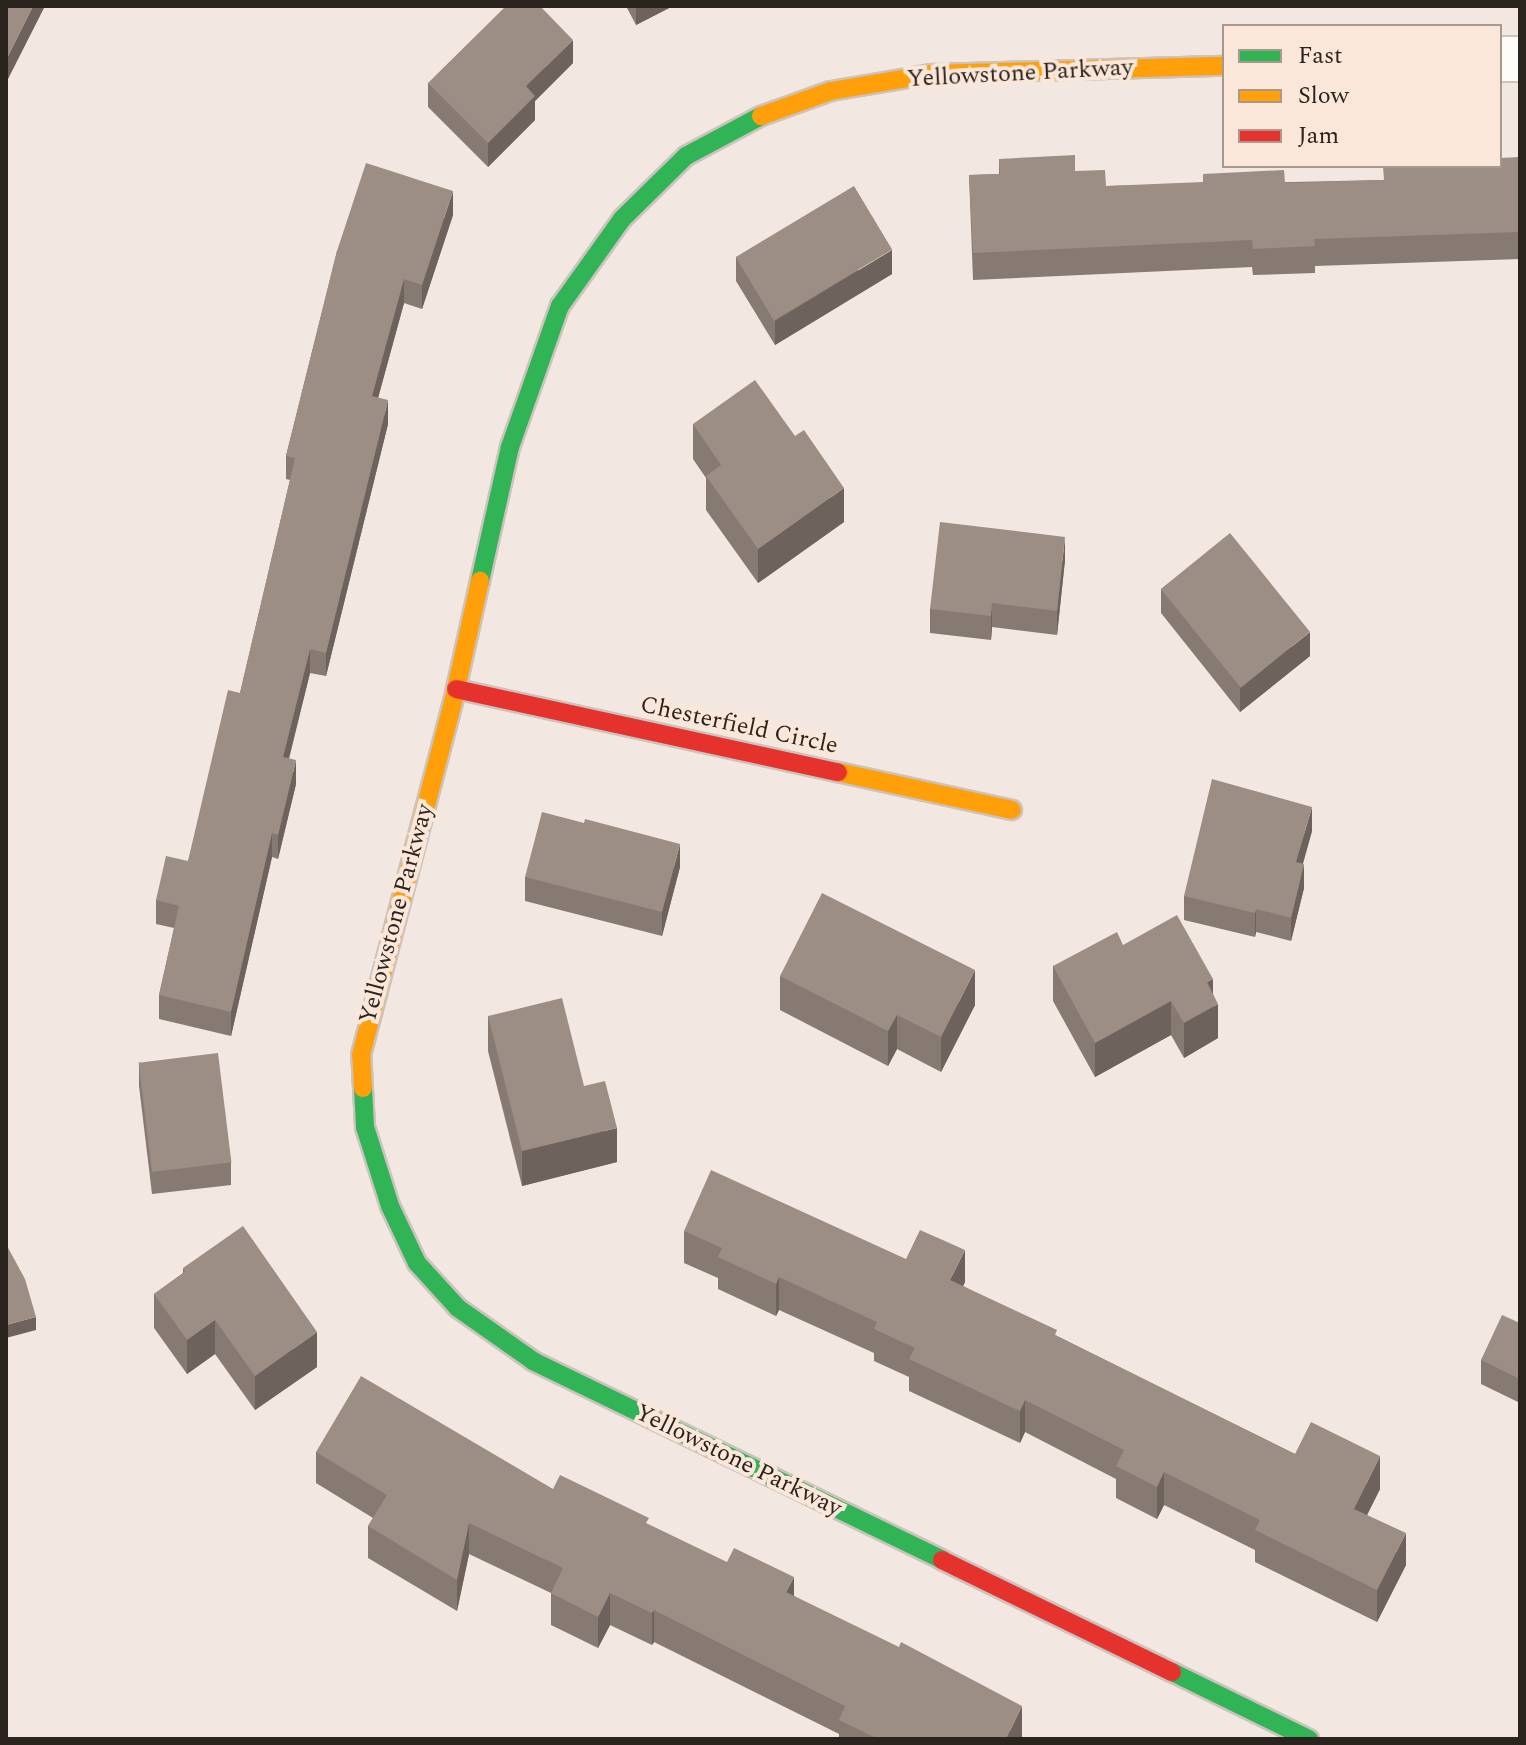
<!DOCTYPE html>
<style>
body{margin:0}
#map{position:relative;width:1526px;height:1745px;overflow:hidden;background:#f3e8e1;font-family:Spectral,serif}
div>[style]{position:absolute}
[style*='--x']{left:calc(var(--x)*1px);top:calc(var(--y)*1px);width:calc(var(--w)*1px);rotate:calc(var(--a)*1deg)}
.roads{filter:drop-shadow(2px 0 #ccc3bd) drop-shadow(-2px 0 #ccc3bd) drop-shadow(0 2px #ccc3bd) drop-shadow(0 -2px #ccc3bd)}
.street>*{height:44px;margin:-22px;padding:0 22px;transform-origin:22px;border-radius:22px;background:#fdfcfa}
.fast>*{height:18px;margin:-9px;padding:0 9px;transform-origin:9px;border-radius:9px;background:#30b455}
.slow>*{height:18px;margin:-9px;padding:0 9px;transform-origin:9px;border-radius:9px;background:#ff9f0a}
.jam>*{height:18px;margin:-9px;padding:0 9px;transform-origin:9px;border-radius:9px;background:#e5322d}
.wall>*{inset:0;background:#867a72}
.shaded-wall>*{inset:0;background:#6d635c}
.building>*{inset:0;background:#9c8e84;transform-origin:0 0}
span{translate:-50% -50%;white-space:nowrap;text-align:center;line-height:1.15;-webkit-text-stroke:8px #fbe7d9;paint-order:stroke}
.street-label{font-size:24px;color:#2b241e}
.frame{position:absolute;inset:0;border:8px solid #2b241e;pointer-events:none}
.legend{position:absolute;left:1222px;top:24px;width:280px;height:144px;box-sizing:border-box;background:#fbe7d9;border:2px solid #a8998e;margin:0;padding:10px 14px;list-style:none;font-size:24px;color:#2b241e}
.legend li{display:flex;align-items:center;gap:16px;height:40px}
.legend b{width:40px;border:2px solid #a8998e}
</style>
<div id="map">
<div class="roads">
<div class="street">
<i style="--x:1500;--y:59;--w:20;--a:0"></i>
</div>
<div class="fast">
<i style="--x:480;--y:581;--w:137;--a:-77.4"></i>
<i style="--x:510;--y:447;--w:150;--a:-70.5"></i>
<i style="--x:560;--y:306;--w:107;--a:-54.5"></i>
<i style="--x:622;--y:219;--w:90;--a:-44.5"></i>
<i style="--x:686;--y:156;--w:85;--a:-28.1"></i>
<i style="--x:363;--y:1088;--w:39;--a:87"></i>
<i style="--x:365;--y:1127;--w:83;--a:72.4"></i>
<i style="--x:390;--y:1206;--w:63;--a:64.7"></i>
<i style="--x:417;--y:1263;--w:61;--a:47.7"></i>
<i style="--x:458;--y:1308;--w:92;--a:35.2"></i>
<i style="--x:533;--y:1361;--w:455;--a:25.9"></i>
<i style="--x:1172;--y:1672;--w:153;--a:26.1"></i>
</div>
<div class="slow">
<i style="--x:761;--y:116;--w:74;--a:-19.7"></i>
<i style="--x:831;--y:91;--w:101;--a:-9.6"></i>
<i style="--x:931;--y:74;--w:293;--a:-1.6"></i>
<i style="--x:838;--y:772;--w:178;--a:12.3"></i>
<i style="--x:363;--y:1088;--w:33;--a:-93"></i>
<i style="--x:361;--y:1055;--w:378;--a:-75.4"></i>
<i style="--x:456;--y:689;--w:111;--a:-77.5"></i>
</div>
<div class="jam">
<i style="--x:456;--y:689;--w:391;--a:12.3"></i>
<i style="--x:942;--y:1560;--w:256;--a:26"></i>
</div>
</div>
<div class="wall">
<i style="clip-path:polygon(626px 6px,673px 6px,636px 25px)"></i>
<i style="clip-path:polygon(573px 63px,535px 101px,535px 120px,488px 167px,428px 107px,428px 83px)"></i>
<i style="clip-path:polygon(1520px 157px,1520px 259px,1315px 266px,1315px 273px,1253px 275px,1252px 267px,973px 280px,969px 175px,999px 174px,999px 159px,1075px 171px,1106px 186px,1383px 180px)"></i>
<i style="clip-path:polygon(453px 215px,422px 309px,404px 303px,378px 398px,388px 424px,326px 676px,310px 673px,289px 759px,296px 784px,278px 859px,272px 857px,231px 1036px,159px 1019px,159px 995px,174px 928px,156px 924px,156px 900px,188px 861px,240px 693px,290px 480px,286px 479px,286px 456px,337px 251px)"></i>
<i style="clip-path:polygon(736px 257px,892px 274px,775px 345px,736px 281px)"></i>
<i style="clip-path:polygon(693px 424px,795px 436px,844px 522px,758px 583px,706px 510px,706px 478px,693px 459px)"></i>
<i style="clip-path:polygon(1065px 560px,1057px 635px,992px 627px,991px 640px,930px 633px,930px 609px)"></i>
<i style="clip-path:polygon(1161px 589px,1310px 656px,1240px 712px,1161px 613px)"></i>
<i style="clip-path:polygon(1312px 831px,1303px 864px,1304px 888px,1291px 941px,1256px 932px,1255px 937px,1184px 920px,1184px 896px)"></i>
<i style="clip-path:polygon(680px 867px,662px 936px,525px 901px,525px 877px)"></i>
<i style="clip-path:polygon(1123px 945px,1213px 994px,1218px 1038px,1184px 1058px,1171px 1035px,1095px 1077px,1053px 1001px,1053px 966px)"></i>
<i style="clip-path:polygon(780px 976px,975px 1005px,941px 1072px,897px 1049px,888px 1066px,780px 1010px)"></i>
<i style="clip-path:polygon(488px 1016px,584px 1086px,617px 1162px,522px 1186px,488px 1051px)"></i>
<i style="clip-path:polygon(139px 1062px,231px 1162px,231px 1185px,152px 1194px,139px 1086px)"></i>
<i style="clip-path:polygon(684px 1231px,906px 1259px,965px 1282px,963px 1286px,1057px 1336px,1295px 1454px,1380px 1489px,1367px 1515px,1406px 1565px,1377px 1622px,1255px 1562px,1255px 1550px,1164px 1505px,1157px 1519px,1116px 1498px,1116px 1479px,1025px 1432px,1020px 1443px,909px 1391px,909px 1377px,874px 1361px,874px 1353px,779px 1310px,776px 1316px,718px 1289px,718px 1278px,684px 1263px)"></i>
<i style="clip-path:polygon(183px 1268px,317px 1367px,255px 1410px,215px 1354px,187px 1374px,154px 1328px,154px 1294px,183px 1273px)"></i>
<i style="clip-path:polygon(1520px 1323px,1520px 1403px,1481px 1384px,1481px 1360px)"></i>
<i style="clip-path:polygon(316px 1452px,553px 1489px,649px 1525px,794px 1596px,1022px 1738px,1021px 1739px,839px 1739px,839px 1734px,654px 1642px,652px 1645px,610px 1625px,598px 1648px,551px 1625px,551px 1593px,469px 1554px,457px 1611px,368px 1558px,368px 1526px,373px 1518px,316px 1483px)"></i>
</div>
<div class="shaded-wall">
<i style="clip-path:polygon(33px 6px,45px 6px,6px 83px,6px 60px)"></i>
<i style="clip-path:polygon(636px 6px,673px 6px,636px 25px)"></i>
<i style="clip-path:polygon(573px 40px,573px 63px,535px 101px,535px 120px,488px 167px,488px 143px,526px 86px)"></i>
<i style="clip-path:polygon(453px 191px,453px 215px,422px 309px,422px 285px)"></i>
<i style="clip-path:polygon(892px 250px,892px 274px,775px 345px,775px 321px)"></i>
<i style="clip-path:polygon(404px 279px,404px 303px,372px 420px,372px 396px)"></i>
<i style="clip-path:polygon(388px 400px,388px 424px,326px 676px,326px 653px)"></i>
<i style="clip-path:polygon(844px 488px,844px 522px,758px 583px,758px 549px)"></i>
<i style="clip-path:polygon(1065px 537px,1065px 560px,1057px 635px,1057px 611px)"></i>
<i style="clip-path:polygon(992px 603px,992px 627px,991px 640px,991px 616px)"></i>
<i style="clip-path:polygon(1310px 632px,1310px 656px,1240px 712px,1240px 688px)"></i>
<i style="clip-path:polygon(310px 649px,310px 673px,283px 781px,283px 757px)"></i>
<i style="clip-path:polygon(296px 760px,296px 784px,278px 859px,278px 835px)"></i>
<i style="clip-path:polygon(1312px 807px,1312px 831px,1296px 886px,1296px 862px)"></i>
<i style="clip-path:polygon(272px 833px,272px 857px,231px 1036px,231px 1012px)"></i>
<i style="clip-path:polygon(680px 844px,680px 867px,662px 936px,662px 912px)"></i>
<i style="clip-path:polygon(1304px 864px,1304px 888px,1291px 941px,1291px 918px)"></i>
<i style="clip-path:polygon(1256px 909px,1256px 932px,1255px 937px,1255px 913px)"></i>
<i style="clip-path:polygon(975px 970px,975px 1005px,941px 1072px,941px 1037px)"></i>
<i style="clip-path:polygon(1213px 979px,1213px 1007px,1218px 1004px,1218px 1038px,1184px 1058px,1184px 1023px,1207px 982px)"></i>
<i style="clip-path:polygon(1171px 1001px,1171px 1035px,1095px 1077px,1095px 1043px)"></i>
<i style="clip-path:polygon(897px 1015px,897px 1049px,888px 1066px,888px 1031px)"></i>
<i style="clip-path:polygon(617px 1128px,617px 1162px,522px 1186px,522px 1151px)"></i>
<i style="clip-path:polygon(965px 1250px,965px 1282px,950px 1312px,950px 1280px)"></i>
<i style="clip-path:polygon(779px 1277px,779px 1310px,776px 1316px,776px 1284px)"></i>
<i style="clip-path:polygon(36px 1317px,36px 1330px,6px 1338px,6px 1325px)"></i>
<i style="clip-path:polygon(215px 1320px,215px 1354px,187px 1374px,187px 1340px)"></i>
<i style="clip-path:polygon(317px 1332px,317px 1367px,255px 1410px,255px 1376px)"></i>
<i style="clip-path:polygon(1025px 1400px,1025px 1432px,1020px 1443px,1020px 1411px)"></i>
<i style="clip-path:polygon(1380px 1456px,1380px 1489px,1354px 1541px,1354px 1509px)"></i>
<i style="clip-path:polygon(1164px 1472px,1164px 1505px,1157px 1519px,1157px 1487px)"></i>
<i style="clip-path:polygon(469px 1523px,469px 1554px,457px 1611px,457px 1580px)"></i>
<i style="clip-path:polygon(1406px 1533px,1406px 1565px,1377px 1622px,1377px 1590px)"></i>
<i style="clip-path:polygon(794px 1577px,794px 1609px,786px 1592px)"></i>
<i style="clip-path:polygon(610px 1593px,610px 1625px,598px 1648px,598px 1617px)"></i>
<i style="clip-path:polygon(654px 1610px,654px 1642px,652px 1645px,652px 1613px)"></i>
<i style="clip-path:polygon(1022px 1706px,1022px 1738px,1021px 1739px,1006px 1739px)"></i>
</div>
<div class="building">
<i style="clip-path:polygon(6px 6px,33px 6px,6px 60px)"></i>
<i style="clip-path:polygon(506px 6px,540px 6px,573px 40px,526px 86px,535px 96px,488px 143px,428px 83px)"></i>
<i style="clip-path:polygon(1075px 155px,1075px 171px,1105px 170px,1106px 186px,1203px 182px,1203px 174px,1284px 170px,1285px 183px,1384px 180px,1383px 166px,1500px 166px,1500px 158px,1520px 157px,1520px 232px,1314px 239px,1315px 246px,1253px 249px,1252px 240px,973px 253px,969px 175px,1000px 174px,999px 159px)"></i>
<i style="clip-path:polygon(366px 163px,453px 191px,422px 285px,404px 279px,372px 396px,388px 400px,326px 653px,310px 649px,283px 757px,296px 760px,278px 835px,272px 833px,231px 1012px,159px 995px,179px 906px,156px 900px,166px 856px,188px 861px,228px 690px,240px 693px,295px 458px,286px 456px,337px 251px)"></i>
<i style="left:854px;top:186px;width:74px;height:138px;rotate:59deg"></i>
<i style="clip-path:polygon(755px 380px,795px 436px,804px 430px,844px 488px,758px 549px,706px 476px,721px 465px,693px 424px)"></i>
<i style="clip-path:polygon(940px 522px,1065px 537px,1057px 611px,992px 603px,991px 616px,930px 609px)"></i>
<i style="left:1230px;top:533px;width:127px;height:89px;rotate:51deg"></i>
<i style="clip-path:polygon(1212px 779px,1312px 807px,1296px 862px,1304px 864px,1291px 918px,1256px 909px,1255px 913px,1184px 896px)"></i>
<i style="clip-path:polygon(542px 812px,584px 823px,585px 819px,680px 844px,662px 912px,525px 877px)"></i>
<i style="clip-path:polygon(822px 893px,975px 970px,941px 1037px,897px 1015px,888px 1031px,780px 976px)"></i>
<i style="clip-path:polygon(1177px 915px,1213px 979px,1207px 982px,1218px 1004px,1184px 1023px,1171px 1001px,1095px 1043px,1053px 966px,1117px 932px,1123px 945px)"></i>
<i style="clip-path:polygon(562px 998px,584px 1086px,605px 1081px,617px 1128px,522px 1151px,488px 1016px)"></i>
<i style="left:218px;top:1053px;width:110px;height:80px;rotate:83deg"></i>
<i style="clip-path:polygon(711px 1170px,906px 1259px,920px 1230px,965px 1250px,950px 1280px,1057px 1330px,1055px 1335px,1295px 1454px,1311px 1422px,1380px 1456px,1354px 1509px,1406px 1533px,1377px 1590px,1255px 1530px,1260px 1520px,1164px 1472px,1157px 1487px,1116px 1466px,1124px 1450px,1025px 1400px,1020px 1411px,909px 1359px,915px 1348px,874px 1329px,877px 1322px,779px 1277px,776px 1284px,718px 1257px,722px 1248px,684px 1231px)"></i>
<i style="clip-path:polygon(243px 1226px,317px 1332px,255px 1376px,215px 1320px,187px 1340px,154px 1294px,185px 1272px,183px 1268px)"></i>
<i style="clip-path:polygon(6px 1244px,25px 1279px,36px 1317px,6px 1325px)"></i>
<i style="clip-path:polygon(1502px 1315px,1520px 1323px,1520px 1379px,1481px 1360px)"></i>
<i style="clip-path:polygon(361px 1376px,553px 1489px,560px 1475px,649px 1518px,646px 1523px,727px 1562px,734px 1548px,794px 1577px,786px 1592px,899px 1647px,901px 1642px,1022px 1706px,1006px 1739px,878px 1739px,839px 1720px,845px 1706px,654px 1610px,652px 1613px,610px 1593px,598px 1617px,551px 1593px,563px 1568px,469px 1523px,457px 1580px,368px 1526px,387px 1495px,316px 1452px)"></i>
</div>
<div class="street-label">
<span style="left:1020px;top:74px;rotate:-3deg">Yellowstone Parkway</span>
<span style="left:739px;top:726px;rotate:12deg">Chesterfield Circle</span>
<span style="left:397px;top:914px;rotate:-75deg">Yellowstone Parkway</span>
<span style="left:738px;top:1461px;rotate:26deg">Yellowstone Parkway</span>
</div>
<div class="frame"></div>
<ul class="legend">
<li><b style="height:10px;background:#30b455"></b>Fast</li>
<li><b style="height:10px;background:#ff9f0a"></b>Slow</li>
<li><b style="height:10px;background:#e5322d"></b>Jam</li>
</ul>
</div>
